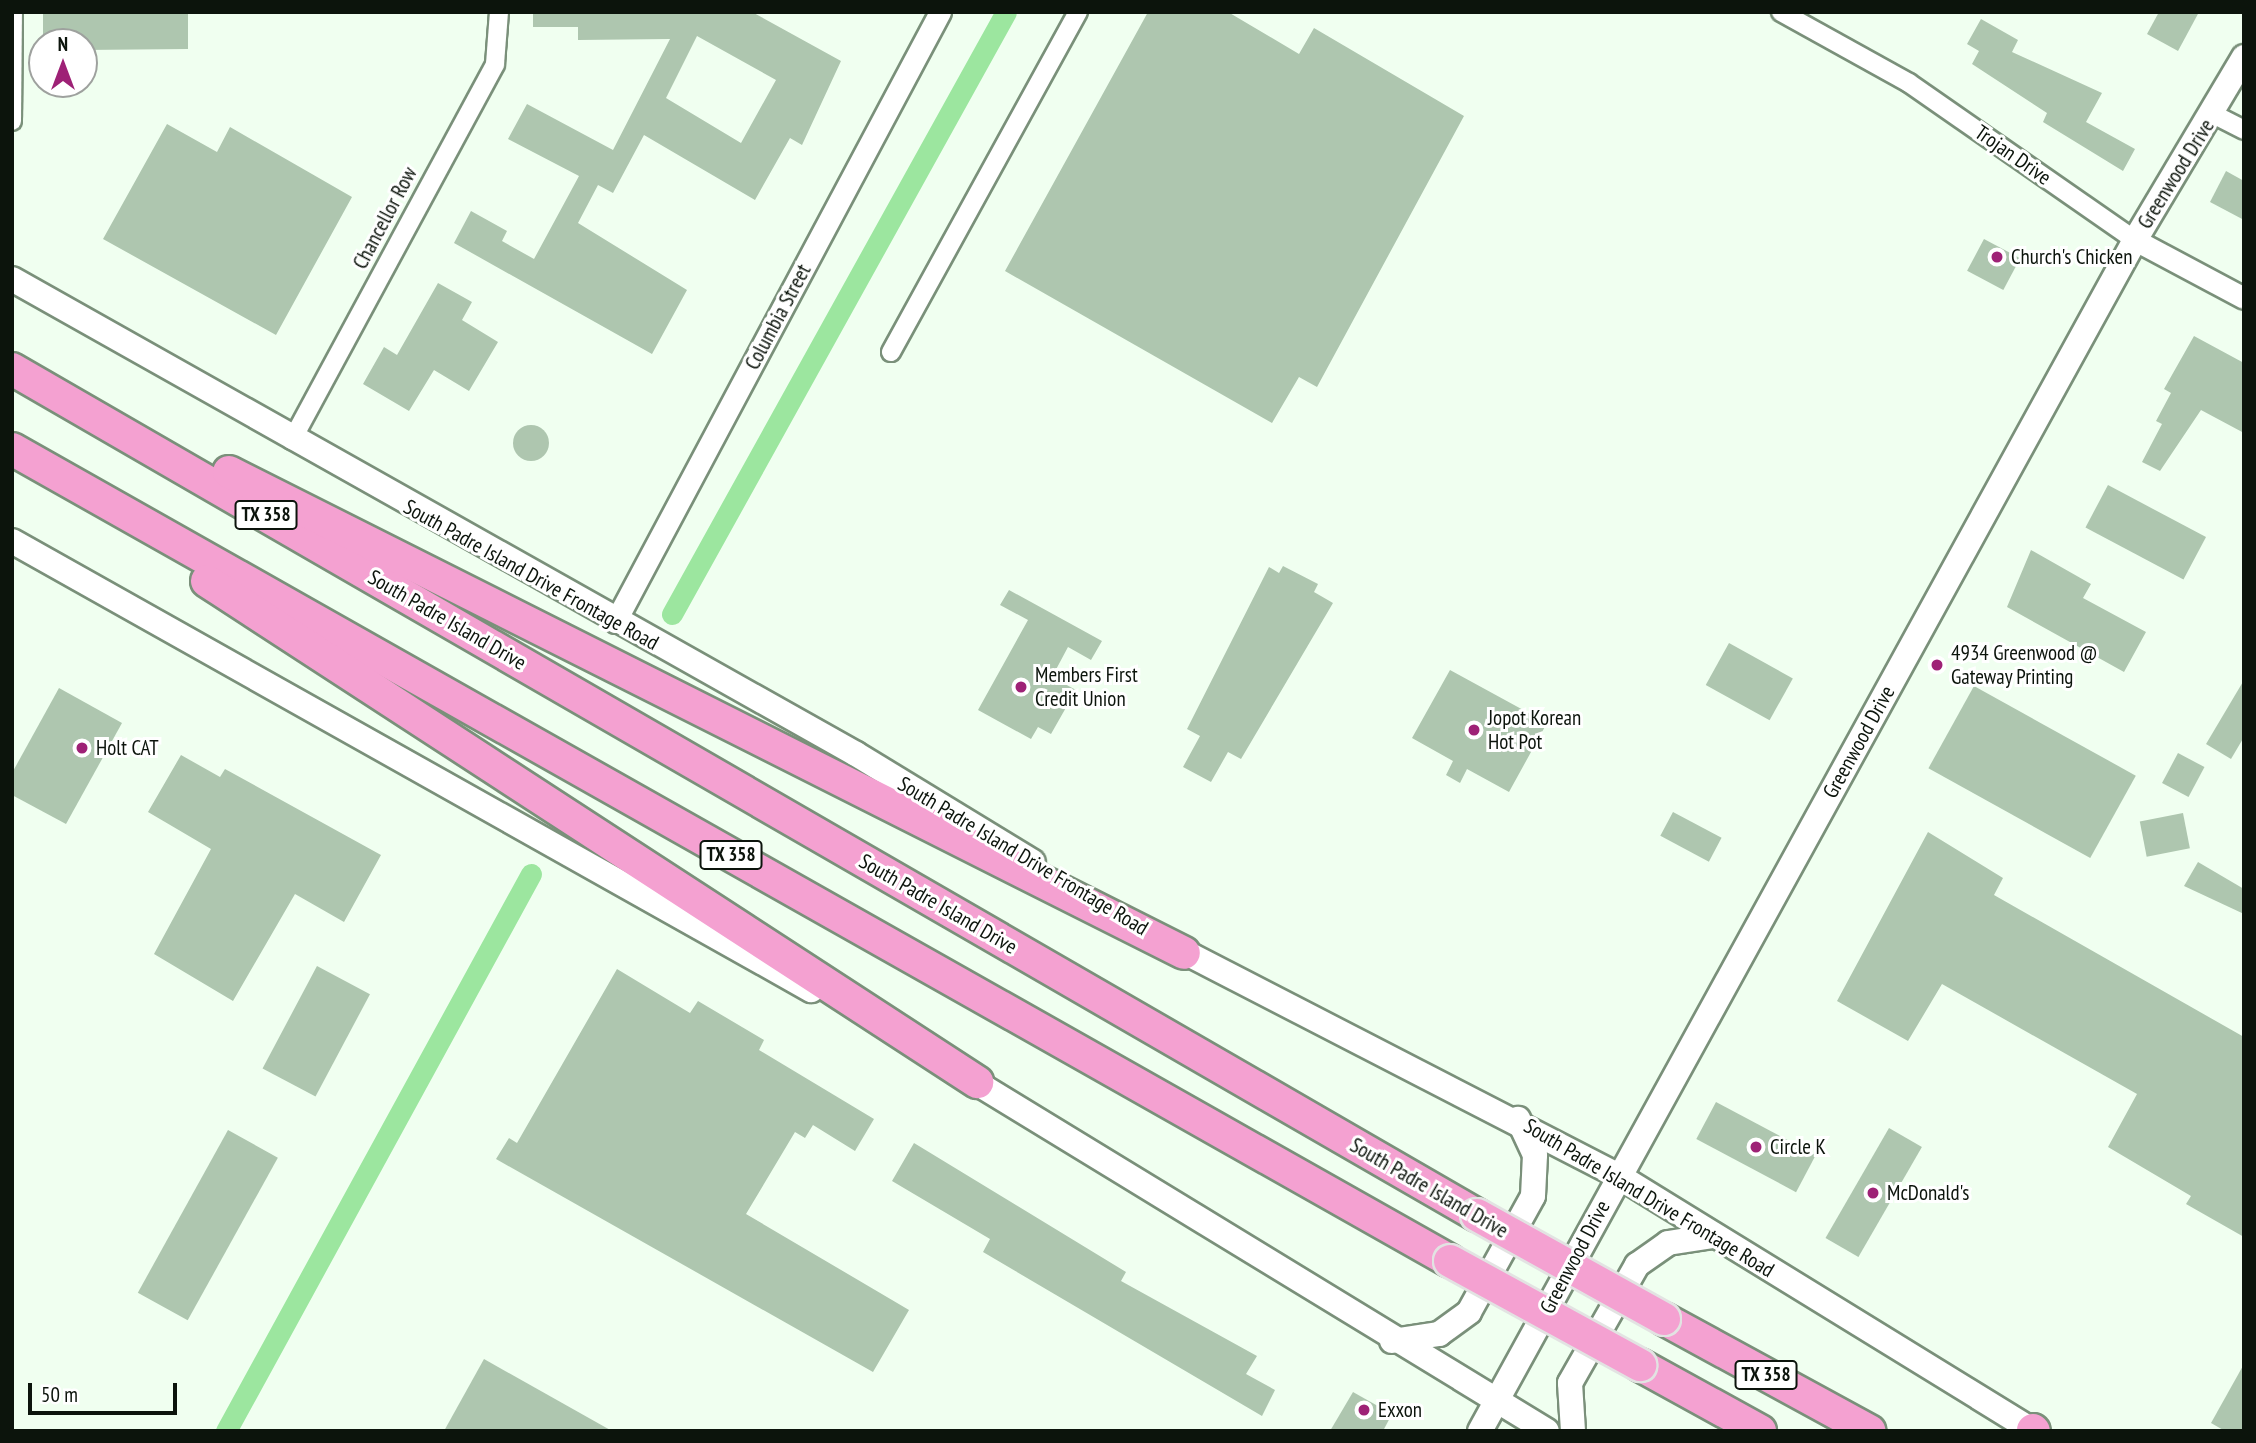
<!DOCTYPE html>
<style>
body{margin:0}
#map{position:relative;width:2256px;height:1443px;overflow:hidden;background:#f0fff0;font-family:"PT Sans Narrow",sans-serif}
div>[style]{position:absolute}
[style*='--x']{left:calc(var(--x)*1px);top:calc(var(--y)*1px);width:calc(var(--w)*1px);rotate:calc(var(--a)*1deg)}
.canal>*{height:21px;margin:-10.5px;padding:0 10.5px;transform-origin:10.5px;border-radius:10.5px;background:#9ce69f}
.building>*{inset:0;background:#aec6af;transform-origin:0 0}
.round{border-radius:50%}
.roads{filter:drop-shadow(2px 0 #7a907a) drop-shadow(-2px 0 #7a907a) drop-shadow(0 2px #7a907a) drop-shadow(0 -2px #7a907a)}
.minor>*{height:18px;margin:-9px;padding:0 9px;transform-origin:9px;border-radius:9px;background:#fff}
.tertiary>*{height:21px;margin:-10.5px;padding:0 10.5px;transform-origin:10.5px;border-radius:10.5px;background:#fff}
.secondary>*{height:24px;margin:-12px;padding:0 12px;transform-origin:12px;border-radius:12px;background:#fff}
.motorway>*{height:32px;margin:-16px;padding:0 16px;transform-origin:16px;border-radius:16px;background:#f4a1d1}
.bridges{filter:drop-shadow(2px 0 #e2e3e2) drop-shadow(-2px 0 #e2e3e2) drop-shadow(0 2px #e2e3e2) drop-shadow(0 -2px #e2e3e2)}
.motorway-bridge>*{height:32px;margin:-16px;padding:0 16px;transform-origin:16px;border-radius:16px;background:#f4a1d1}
.dots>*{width:19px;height:19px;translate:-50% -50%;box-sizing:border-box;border:4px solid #fff;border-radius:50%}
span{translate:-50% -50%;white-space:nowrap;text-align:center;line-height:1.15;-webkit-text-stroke:6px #fff;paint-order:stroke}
.shield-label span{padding:2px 5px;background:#fff;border:2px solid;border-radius:5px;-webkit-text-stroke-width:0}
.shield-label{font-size:19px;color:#0c140c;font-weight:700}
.street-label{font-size:21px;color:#0c140c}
.poi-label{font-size:21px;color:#0c140c}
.left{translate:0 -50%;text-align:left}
.frame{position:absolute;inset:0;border:14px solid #0c140c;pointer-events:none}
.north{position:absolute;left:28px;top:28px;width:70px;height:70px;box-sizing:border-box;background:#fff;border:2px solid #9ea19e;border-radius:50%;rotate:0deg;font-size:19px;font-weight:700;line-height:28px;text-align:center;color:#0c140c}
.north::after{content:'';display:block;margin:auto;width:24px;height:32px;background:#9e2176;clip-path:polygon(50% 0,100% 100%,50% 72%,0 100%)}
.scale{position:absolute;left:28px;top:1383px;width:149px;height:32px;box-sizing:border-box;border:4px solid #0c140c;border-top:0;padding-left:9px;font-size:21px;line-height:24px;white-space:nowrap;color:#0c140c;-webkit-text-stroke:5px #fff;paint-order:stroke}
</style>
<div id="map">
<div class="canal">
<i style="--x:672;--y:614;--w:688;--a:-60.98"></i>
<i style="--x:226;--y:1431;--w:635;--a:-61.3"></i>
</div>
<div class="building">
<i style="clip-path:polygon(43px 12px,188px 12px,188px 49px,84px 50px,84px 42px,43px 42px)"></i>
<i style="clip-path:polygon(evenodd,533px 12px,752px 12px,841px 61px,802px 145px,790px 138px,755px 200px,644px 135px,613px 193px,598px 185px,578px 223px,687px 290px,652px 354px,454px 243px,471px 211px,507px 231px,502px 241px,534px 259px,579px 176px,508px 139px,527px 104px,613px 150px,670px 39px,578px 40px,578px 27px,533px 27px,533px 12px,697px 36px,776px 80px,741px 143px,666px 98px,697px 36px)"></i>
<i style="clip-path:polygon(1148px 12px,1228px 12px,1299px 54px,1314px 28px,1464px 116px,1317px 387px,1299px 377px,1272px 423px,1005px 271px)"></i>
<i style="clip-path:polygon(2159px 12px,2199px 12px,2178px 51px,2147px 34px)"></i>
<i style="clip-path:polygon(1981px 19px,2018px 40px,2012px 52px,2102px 93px,2086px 122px,2135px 149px,2123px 171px,2043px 122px,2047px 113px,1972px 64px,1979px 51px,1967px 44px)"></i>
<i style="clip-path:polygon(167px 124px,217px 152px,230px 127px,352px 197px,276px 335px,103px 239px)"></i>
<i style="clip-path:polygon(2226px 171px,2244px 181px,2244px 220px,2210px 202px)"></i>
<i style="left:1984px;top:239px;width:41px;height:36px;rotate:28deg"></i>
<i style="clip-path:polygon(438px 283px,472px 302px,462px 320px,498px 342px,469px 391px,434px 370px,409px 411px,363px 384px,384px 347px,397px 355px)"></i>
<i style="clip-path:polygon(2194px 336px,2244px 363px,2244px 433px,2201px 410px,2160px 471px,2142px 462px,2162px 424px,2156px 421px,2171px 393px,2164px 389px)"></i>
<i class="round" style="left:513px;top:425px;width:36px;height:36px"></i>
<i style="left:2108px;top:485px;width:111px;height:48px;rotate:28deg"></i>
<i style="clip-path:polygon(2031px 550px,2091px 584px,2083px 598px,2146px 632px,2124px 672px,2007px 607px)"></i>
<i style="clip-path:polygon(1283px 566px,1318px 584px,1314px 592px,1333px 603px,1241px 759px,1228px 752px,1211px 782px,1183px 767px,1200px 736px,1187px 729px,1269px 567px,1279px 573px)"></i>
<i style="clip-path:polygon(1009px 590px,1102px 641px,1091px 660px,1068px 647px,1052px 677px,1076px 690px,1051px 734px,1038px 727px,1031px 739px,978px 710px,1028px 620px,1000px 605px)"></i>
<i style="left:1729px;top:643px;width:73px;height:48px;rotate:29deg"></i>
<i style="clip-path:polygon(1450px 670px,1547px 723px,1509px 792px,1467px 769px,1460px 783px,1446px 775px,1453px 761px,1412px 738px)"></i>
<i style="clip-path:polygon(2244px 680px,2244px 737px,2231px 759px,2206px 744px)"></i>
<i style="left:1974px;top:686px;width:185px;height:94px;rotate:29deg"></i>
<i style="clip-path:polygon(59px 688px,122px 723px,66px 824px,12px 795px,12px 773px)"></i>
<i style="left:2178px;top:753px;width:30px;height:34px;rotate:28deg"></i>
<i style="clip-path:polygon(181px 755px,220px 777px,225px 769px,381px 855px,344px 922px,295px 894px,233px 1001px,154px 954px,211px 849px,148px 812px)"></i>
<i style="left:1673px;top:812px;width:55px;height:27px;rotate:28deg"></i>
<i style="left:2183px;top:813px;width:36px;height:44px;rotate:79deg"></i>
<i style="clip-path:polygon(1928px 832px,2003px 878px,1994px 895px,2244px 1037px,2244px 1237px,2186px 1204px,2191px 1196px,2108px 1147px,2137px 1094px,1942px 984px,1908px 1041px,1837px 1001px)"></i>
<i style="clip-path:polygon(2198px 862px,2244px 889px,2244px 914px,2184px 886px)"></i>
<i style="left:317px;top:966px;width:60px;height:116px;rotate:28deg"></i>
<i style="clip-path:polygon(617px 969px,690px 1013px,698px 1001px,764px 1040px,759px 1050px,874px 1119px,855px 1151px,813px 1125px,805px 1138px,795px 1132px,746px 1214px,909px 1310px,873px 1372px,496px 1159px,509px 1138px,517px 1143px)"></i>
<i style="left:1716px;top:1102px;width:113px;height:42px;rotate:28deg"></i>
<i style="left:1889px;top:1128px;width:38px;height:127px;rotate:30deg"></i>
<i style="left:228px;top:1130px;width:57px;height:186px;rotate:29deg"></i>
<i style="clip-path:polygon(914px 1143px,1126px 1272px,1121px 1281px,1257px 1356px,1246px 1374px,1275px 1390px,1262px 1416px,983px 1252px,990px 1239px,892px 1181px)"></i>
<i style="clip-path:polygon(484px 1359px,612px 1431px,444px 1431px)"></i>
<i style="clip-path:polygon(2244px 1364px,2244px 1431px,2225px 1431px,2211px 1423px)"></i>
<i style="clip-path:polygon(1353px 1392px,1392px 1414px,1383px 1431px,1330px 1431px)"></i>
</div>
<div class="roads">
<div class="minor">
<i style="--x:1781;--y:12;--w:146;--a:29"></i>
<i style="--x:1909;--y:83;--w:275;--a:34.8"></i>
<i style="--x:2213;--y:114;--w:35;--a:27"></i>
<i style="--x:12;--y:121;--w:109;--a:-89.5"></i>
<i style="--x:891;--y:352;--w:388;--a:-61.2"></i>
<i style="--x:292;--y:440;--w:427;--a:-61.6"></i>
<i style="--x:495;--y:64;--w:52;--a:-85.6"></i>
</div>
<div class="tertiary">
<i style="--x:2135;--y:240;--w:123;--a:28"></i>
<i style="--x:615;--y:622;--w:691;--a:-61.95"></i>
</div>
<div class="secondary">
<i style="--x:12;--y:279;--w:968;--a:29.37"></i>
<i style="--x:856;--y:754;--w:207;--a:31.4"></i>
<i style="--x:12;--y:541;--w:917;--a:29.33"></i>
<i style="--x:1169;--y:944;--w:506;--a:27.27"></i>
<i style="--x:1619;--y:1176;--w:487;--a:31.6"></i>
<i style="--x:962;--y:1074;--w:685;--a:31.39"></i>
<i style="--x:1392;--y:1341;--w:48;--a:-8.5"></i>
<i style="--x:1439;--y:1334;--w:37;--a:-36"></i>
<i style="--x:1469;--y:1312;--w:132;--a:-61.1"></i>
<i style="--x:1533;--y:1196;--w:41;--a:-87.2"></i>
<i style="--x:1535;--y:1155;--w:40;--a:-115"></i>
<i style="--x:1480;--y:1431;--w:1359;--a:-61.19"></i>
<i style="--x:2135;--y:240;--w:213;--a:-59.2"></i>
<i style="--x:1573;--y:1431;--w:48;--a:-93.6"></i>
<i style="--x:1570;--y:1383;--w:136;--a:-60.4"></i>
<i style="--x:1637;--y:1265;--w:38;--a:-35"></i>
<i style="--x:1668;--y:1243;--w:46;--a:-8.8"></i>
</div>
<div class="motorway">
<i style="--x:12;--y:369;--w:1692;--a:30.01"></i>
<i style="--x:12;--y:449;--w:1651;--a:29.45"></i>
<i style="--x:229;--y:472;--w:1069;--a:26.73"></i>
<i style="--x:207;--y:581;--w:919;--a:33.05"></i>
<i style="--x:1664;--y:1319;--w:234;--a:28.6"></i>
<i style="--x:1640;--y:1365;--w:137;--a:28.8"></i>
<i style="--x:2033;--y:1430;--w:1;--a:45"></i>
</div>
</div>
<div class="bridges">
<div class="motorway-bridge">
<i style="--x:1477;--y:1215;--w:214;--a:29.1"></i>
<i style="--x:1450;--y:1261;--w:217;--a:28.7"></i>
</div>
</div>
<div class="dots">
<i style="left:1997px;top:257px;background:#9e2176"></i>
<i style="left:1937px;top:665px;background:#9e2176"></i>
<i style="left:1021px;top:687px;background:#9e2176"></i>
<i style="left:1474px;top:730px;background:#9e2176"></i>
<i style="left:82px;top:748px;background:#9e2176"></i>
<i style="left:1756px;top:1147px;background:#9e2176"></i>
<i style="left:1873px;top:1193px;background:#9e2176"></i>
<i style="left:1364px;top:1410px;background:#9e2176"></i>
</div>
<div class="shield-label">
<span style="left:266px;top:515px">TX 358</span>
<span style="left:731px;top:855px">TX 358</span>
<span style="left:1766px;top:1375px">TX 358</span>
</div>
<div class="street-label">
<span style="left:2013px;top:155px;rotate:35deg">Trojan Drive</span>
<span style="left:2176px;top:174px;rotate:-58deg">Greenwood Drive</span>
<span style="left:385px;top:218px;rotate:-62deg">Chancellor Row</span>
<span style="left:778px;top:317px;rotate:-62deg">Columbia Street</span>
<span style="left:531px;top:575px;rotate:29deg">South Padre Island Drive Frontage Road</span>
<span style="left:447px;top:620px;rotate:30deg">South Padre Island Drive</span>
<span style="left:1859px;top:742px;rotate:-61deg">Greenwood Drive</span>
<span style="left:1023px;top:856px;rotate:31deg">South Padre Island Drive Frontage Road</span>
<span style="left:938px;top:904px;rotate:30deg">South Padre Island Drive</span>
<span style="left:1429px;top:1188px;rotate:30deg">South Padre Island Drive</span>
<span style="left:1649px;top:1198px;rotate:31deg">South Padre Island Drive Frontage Road</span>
<span style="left:1575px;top:1257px;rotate:-62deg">Greenwood Drive</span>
</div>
<div class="poi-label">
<span class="left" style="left:2011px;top:257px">Church's Chicken</span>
<span class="left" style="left:1951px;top:665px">4934 Greenwood @<br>Gateway Printing</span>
<span class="left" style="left:1035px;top:687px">Members First<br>Credit Union</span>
<span class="left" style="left:1488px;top:730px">Jopot Korean<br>Hot Pot</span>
<span class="left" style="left:96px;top:748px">Holt CAT</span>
<span class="left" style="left:1770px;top:1147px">Circle K</span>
<span class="left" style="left:1887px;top:1193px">McDonald's</span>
<span class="left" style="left:1378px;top:1410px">Exxon</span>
</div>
<div class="frame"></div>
<div class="north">N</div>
<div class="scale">50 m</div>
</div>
